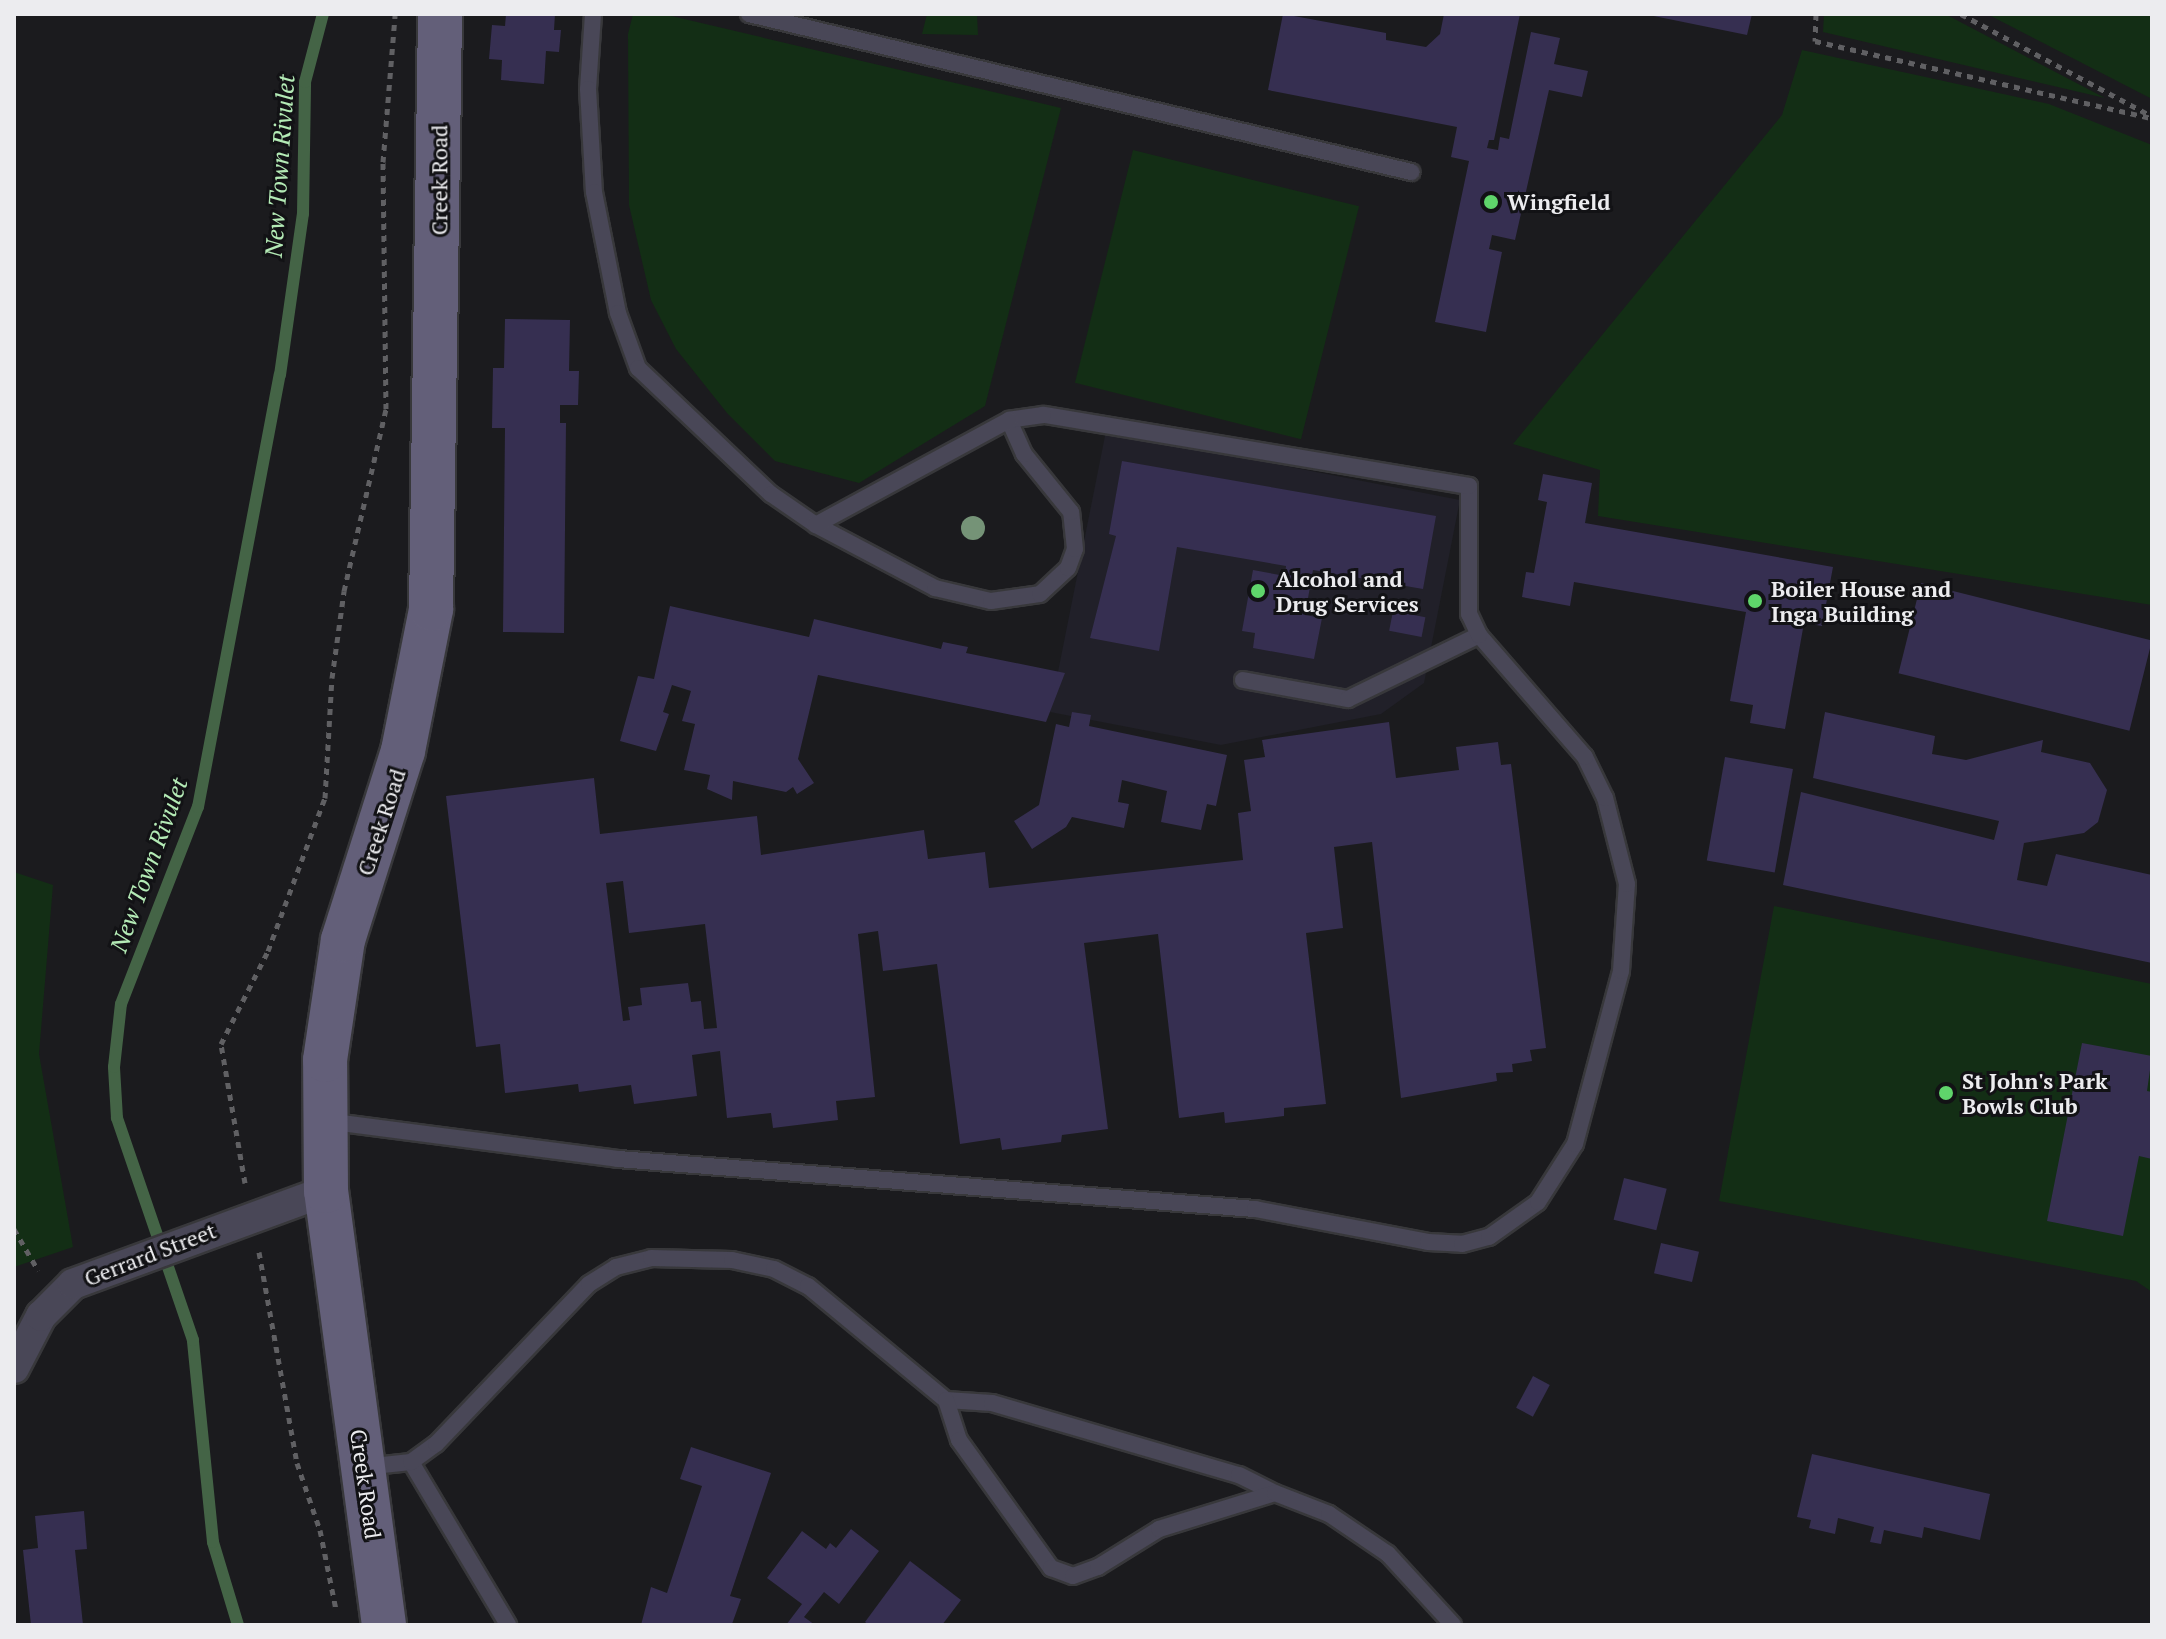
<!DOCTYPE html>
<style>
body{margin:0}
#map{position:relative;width:2166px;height:1639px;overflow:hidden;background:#1b1b1e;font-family:"PT Serif",serif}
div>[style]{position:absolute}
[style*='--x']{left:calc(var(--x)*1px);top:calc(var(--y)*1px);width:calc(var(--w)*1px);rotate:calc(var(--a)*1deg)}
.built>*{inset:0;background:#212029}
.green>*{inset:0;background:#132e15;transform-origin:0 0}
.stream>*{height:12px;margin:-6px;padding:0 6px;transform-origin:6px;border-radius:6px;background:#446446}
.building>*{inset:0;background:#362f51;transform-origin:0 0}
.path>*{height:5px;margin-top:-2.5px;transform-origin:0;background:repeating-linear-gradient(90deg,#606063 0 6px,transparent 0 12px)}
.roads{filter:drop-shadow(2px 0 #38383b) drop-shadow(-2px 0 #38383b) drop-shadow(0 2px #38383b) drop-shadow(0 -2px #38383b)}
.lane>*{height:16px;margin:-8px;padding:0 8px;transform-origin:8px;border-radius:8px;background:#494757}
.street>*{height:30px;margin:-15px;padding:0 15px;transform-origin:15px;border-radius:15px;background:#494757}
.secondary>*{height:44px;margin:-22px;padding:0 22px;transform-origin:22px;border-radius:22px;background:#635f79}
.trees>*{width:24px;height:24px;margin:-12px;border-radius:50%;background:#759377}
.dots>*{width:22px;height:22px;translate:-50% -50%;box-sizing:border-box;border:4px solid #121215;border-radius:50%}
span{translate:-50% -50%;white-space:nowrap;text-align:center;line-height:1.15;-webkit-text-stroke:6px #121215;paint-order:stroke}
.street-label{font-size:22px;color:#ececef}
.poi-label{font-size:22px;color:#ececef;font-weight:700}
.left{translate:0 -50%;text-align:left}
.water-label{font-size:24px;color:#b4ebb6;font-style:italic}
.frame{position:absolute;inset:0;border:16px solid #ececef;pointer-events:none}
</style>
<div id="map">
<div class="built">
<i style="clip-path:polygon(1106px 431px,1460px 500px,1424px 683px,1381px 714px,1221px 745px,1050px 712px)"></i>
</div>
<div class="green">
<i style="clip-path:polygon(633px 14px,663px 14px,1061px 108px,985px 406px,859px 483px,775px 461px,727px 413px,676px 349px,651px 300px,629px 205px,628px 34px)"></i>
<i style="clip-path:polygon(927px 14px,977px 14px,978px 35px,922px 34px)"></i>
<i style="clip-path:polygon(1824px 14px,1945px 14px,2105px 98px,1823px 32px)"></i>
<i style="clip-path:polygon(1987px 14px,2152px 14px,2152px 99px)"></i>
<i style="clip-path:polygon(1802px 50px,2049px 104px,2152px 145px,2152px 605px,1598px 516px,1600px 470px,1513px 444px,1782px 115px)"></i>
<i style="left:1133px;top:150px;width:233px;height:240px;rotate:14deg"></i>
<i style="clip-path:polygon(14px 872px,53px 885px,39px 1054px,73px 1247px,14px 1267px)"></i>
<i style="clip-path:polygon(1774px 906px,2152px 984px,2152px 1292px,2136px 1281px,1719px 1201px)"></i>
</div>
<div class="stream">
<i style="--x:238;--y:1625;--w:87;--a:-106.8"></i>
<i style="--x:213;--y:1542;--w:203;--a:-95.7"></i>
<i style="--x:193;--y:1340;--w:235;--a:-108.9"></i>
<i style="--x:117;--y:1118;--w:51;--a:-93.4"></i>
<i style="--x:114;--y:1067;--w:63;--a:-83.7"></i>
<i style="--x:121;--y:1004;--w:212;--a:-68.7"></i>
<i style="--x:198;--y:807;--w:440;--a:-79.3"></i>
<i style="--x:280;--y:375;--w:163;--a:-81.9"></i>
<i style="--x:303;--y:214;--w:132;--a:-89.1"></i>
<i style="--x:305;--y:82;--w:70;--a:-75.2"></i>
</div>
<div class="building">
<i style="clip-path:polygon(506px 14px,555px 14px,554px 30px,561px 30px,559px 52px,546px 51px,544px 84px,501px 80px,502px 60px,489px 59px,492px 25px,505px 26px)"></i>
<i style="clip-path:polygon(1283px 14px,1386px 33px,1386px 40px,1426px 47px,1440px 34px,1444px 14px,1520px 14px,1494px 140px,1489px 140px,1487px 148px,1498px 150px,1500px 137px,1509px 139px,1531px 32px,1560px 38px,1554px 64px,1588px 71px,1582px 97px,1549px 90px,1515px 240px,1492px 235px,1489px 249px,1502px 252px,1486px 332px,1435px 322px,1469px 161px,1451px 157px,1457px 127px,1268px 90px)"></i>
<i style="clip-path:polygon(1644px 14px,1752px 14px,1747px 35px)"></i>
<i style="clip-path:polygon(505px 319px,570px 320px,569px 371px,579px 371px,578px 405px,560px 405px,560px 423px,566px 423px,564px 633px,503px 632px,505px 428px,492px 428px,493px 368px,504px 368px)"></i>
<i style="clip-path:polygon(1122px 461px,1436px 516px,1423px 589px,1313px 570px,1305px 615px,1322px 618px,1314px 659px,1253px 648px,1255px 633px,1242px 631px,1253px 570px,1285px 576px,1286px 566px,1177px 547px,1159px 651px,1090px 638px,1116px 536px,1109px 534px)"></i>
<i style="clip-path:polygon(1543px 474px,1592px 483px,1585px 523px,1833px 567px,1822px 626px,1804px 623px,1785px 729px,1750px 723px,1753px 705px,1730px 701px,1746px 612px,1574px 582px,1570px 606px,1522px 597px,1526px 572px,1534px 573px,1547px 502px,1538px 500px)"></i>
<i style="left:1921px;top:583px;width:238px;height:93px;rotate:14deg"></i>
<i style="clip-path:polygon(670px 606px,809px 637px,814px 619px,941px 649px,943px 642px,968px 647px,966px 653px,1065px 673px,1046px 722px,818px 675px,798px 759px,814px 783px,797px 794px,793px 787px,786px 792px,733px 781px,732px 800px,707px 789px,710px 775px,684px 770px,695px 724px,682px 721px,691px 691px,672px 685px,663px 712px,669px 714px,656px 751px,620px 741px,638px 676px,654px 679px)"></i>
<i style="left:1393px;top:611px;width:33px;height:20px;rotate:11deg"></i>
<i style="clip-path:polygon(1072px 712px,1091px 715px,1089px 726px,1227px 755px,1216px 806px,1207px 804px,1201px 830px,1161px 822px,1167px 791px,1122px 780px,1118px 802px,1129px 804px,1124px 828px,1072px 817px,1066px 827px,1032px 849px,1014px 821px,1039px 805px,1056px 724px,1069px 727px)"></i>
<i style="clip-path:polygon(1825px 712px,1935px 736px,1932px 754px,1966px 760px,2043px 740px,2041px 752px,2090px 763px,2107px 790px,2098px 822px,2084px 833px,2024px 843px,2017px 880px,2047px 886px,2056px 854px,2152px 875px,2152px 963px,1783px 885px,1801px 792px,1994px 840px,1999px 821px,1813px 778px)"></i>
<i style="clip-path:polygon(evenodd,1389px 722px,1396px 778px,1459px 770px,1456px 747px,1498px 742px,1501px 765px,1511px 764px,1546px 1048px,1530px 1050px,1532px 1061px,1512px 1064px,1513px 1072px,1496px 1073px,1497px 1081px,1401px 1098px,1372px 842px,1334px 847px,1343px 928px,1306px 933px,1326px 1104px,1284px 1108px,1284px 1116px,1225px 1123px,1224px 1112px,1179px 1118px,1158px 934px,1084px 943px,1108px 1129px,1062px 1135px,1061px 1142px,1002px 1150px,1000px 1138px,960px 1144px,937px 964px,883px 971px,878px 931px,858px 934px,875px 1097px,836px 1101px,838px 1120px,773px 1128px,771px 1113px,727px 1118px,720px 1051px,692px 1055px,697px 1096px,634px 1104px,631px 1085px,579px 1092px,578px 1084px,505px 1093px,500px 1044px,476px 1047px,446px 796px,594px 778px,600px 834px,757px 816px,761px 855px,924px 830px,928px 859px,985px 852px,989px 888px,1243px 860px,1238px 813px,1251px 811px,1244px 760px,1265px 757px,1262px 740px,1389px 722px,623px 881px,629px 933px,705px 924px,717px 1028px,704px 1029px,701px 1001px,691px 1002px,688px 983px,640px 988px,642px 1005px,628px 1007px,630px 1020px,623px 1021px,606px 883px,623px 881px)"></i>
<i style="left:1725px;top:757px;width:69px;height:105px;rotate:10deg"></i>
<i style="clip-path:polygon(2082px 1043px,2152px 1056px,2147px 1091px,2152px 1092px,2152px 1159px,2139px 1156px,2123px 1236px,2047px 1221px)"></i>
<i style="left:1624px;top:1178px;width:44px;height:43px;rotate:14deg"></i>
<i style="left:1661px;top:1243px;width:39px;height:31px;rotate:13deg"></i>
<i style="left:1533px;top:1376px;width:19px;height:36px;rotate:28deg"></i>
<i style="clip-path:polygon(691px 1447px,771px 1473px,730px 1596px,741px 1599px,732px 1624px,641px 1625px,651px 1587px,667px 1593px,702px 1486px,680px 1479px)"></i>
<i style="clip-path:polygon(1812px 1454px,1990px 1494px,1980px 1540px,1924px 1527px,1922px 1538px,1884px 1530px,1881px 1544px,1870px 1542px,1874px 1527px,1838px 1518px,1835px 1534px,1809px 1528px,1811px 1520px,1797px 1517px)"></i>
<i style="clip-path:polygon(84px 1511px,87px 1549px,75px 1550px,83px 1625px,31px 1625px,23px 1550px,38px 1548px,35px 1516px)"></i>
<i style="clip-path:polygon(851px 1529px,879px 1551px,839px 1604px,824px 1592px,804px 1617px,815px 1625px,786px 1625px,802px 1604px,767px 1578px,802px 1531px,826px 1549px,830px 1543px,836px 1548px)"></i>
<i style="clip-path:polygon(910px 1561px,961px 1600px,942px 1625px,869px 1625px,865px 1622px)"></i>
</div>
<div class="path">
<i style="--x:1816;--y:14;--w:27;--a:92"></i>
<i style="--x:1815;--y:41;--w:346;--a:12.9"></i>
<i style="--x:1961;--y:14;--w:216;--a:28.2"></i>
<i style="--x:245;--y:1183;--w:141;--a:-99.8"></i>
<i style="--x:221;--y:1044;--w:104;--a:-63.2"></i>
<i style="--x:268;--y:951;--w:163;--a:-69.6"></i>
<i style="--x:325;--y:798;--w:120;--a:-86.7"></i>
<i style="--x:332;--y:678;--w:88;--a:-82.1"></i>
<i style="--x:344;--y:591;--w:187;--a:-77"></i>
<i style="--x:386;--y:409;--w:247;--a:-90.7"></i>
<i style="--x:383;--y:162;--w:147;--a:-85.3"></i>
<i style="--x:14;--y:1229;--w:48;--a:59.7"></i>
<i style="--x:259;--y:1252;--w:214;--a:79.8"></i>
<i style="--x:297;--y:1463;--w:71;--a:71.1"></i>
<i style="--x:320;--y:1530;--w:81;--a:78.6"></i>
</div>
<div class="roads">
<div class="lane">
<i style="--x:593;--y:14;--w:75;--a:93.8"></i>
<i style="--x:588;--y:89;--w:103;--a:86.7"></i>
<i style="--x:594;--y:192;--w:123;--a:78.8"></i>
<i style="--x:618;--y:313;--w:59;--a:70"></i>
<i style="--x:638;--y:368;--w:183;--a:43.5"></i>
<i style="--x:771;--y:494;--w:55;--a:34.6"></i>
<i style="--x:816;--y:525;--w:135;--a:27.9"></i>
<i style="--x:935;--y:588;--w:57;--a:13.1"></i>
<i style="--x:991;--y:601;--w:49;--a:-8.1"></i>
<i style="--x:1040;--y:594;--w:38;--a:-43"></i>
<i style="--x:1068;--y:568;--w:20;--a:-70"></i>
<i style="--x:1075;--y:549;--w:37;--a:-96"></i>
<i style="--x:1071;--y:512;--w:75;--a:-129"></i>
<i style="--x:1024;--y:454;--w:37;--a:-114"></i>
<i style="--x:749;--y:14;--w:681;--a:13.42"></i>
<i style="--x:1243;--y:680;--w:107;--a:10.3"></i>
<i style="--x:1348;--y:699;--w:146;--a:-26"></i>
<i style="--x:326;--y:1121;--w:294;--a:7.4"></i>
<i style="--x:618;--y:1159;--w:639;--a:4.49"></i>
<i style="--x:1255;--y:1209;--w:176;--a:10.8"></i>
<i style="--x:1428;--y:1242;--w:34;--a:3"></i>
<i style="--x:1462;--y:1244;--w:28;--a:-15"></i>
<i style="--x:1489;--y:1237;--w:60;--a:-35.5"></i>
<i style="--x:1538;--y:1202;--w:69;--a:-57.5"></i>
<i style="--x:1575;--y:1144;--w:179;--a:-75.1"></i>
<i style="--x:1621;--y:971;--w:87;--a:-86.1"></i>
<i style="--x:1627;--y:884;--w:89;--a:-104.3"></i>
<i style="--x:1605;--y:798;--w:46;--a:-116"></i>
<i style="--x:1585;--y:757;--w:162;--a:-131"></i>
<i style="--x:1479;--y:635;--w:23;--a:-115"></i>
<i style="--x:1469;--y:614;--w:128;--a:-90"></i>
<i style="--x:1469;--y:486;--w:432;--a:-170.5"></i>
<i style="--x:1043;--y:415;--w:34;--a:172"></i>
<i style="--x:1009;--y:420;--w:220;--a:151.5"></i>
<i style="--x:946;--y:1400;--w:46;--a:3.7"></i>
<i style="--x:992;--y:1403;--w:257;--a:16.3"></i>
<i style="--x:1239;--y:1475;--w:40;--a:26.6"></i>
<i style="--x:411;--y:1462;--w:190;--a:59.2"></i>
<i style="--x:364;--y:1467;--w:47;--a:-6.1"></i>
<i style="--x:411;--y:1462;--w:31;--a:-36"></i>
<i style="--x:436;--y:1444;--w:221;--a:-46.3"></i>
<i style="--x:589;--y:1284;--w:32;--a:-32"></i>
<i style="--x:616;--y:1267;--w:36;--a:-14"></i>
<i style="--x:651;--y:1258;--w:81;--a:1.4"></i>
<i style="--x:732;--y:1260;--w:43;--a:12.1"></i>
<i style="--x:774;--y:1269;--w:38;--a:27"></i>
<i style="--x:808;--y:1286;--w:179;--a:39.6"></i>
<i style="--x:946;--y:1400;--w:42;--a:72"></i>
<i style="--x:959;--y:1440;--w:158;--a:54.3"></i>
<i style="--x:1051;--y:1568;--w:23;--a:20"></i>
<i style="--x:1073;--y:1576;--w:27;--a:-20"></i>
<i style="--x:1098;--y:1567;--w:72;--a:-31.9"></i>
<i style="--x:1159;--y:1529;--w:121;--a:-17.2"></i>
<i style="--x:1275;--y:1493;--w:58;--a:21.3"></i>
<i style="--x:1329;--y:1514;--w:71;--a:34.1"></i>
<i style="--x:1388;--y:1554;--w:96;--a:47.5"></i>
</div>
<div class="street">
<i style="--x:14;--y:1368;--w:59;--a:-62.6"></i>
<i style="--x:41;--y:1316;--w:45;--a:-45"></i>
<i style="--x:73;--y:1284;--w:270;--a:-20.2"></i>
</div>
<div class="secondary">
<i style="--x:384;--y:1625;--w:438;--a:-97.6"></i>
<i style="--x:326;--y:1191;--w:131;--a:-90.4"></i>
<i style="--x:325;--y:1060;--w:121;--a:-81.5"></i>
<i style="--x:343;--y:940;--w:198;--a:-72.4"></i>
<i style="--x:403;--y:751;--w:145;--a:-78.8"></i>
<i style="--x:431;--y:609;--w:595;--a:-89.13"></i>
</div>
</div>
<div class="trees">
<i style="left:973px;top:528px"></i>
</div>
<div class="dots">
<i style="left:1491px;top:202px;background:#5fd56b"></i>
<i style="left:1258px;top:591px;background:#5fd56b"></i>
<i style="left:1755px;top:601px;background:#5fd56b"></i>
<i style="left:1946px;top:1093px;background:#5fd56b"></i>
</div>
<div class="street-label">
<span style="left:439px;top:180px;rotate:-90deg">Creek Road</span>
<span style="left:381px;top:822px;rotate:-72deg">Creek Road</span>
<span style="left:150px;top:1254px;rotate:-21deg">Gerrard Street</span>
<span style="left:366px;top:1484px;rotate:82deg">Creek Road</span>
</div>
<div class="poi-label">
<span class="left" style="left:1507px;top:202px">Wingfield</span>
<span class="left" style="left:1276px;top:591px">Alcohol and<br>Drug Services</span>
<span class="left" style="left:1771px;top:601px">Boiler House and<br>Inga Building</span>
<span class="left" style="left:1962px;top:1093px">St John's Park<br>Bowls Club</span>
</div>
<div class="water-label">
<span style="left:280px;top:166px;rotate:-86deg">New Town Rivulet</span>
<span style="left:149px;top:865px;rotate:-70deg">New Town Rivulet</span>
</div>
<div class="frame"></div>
</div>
